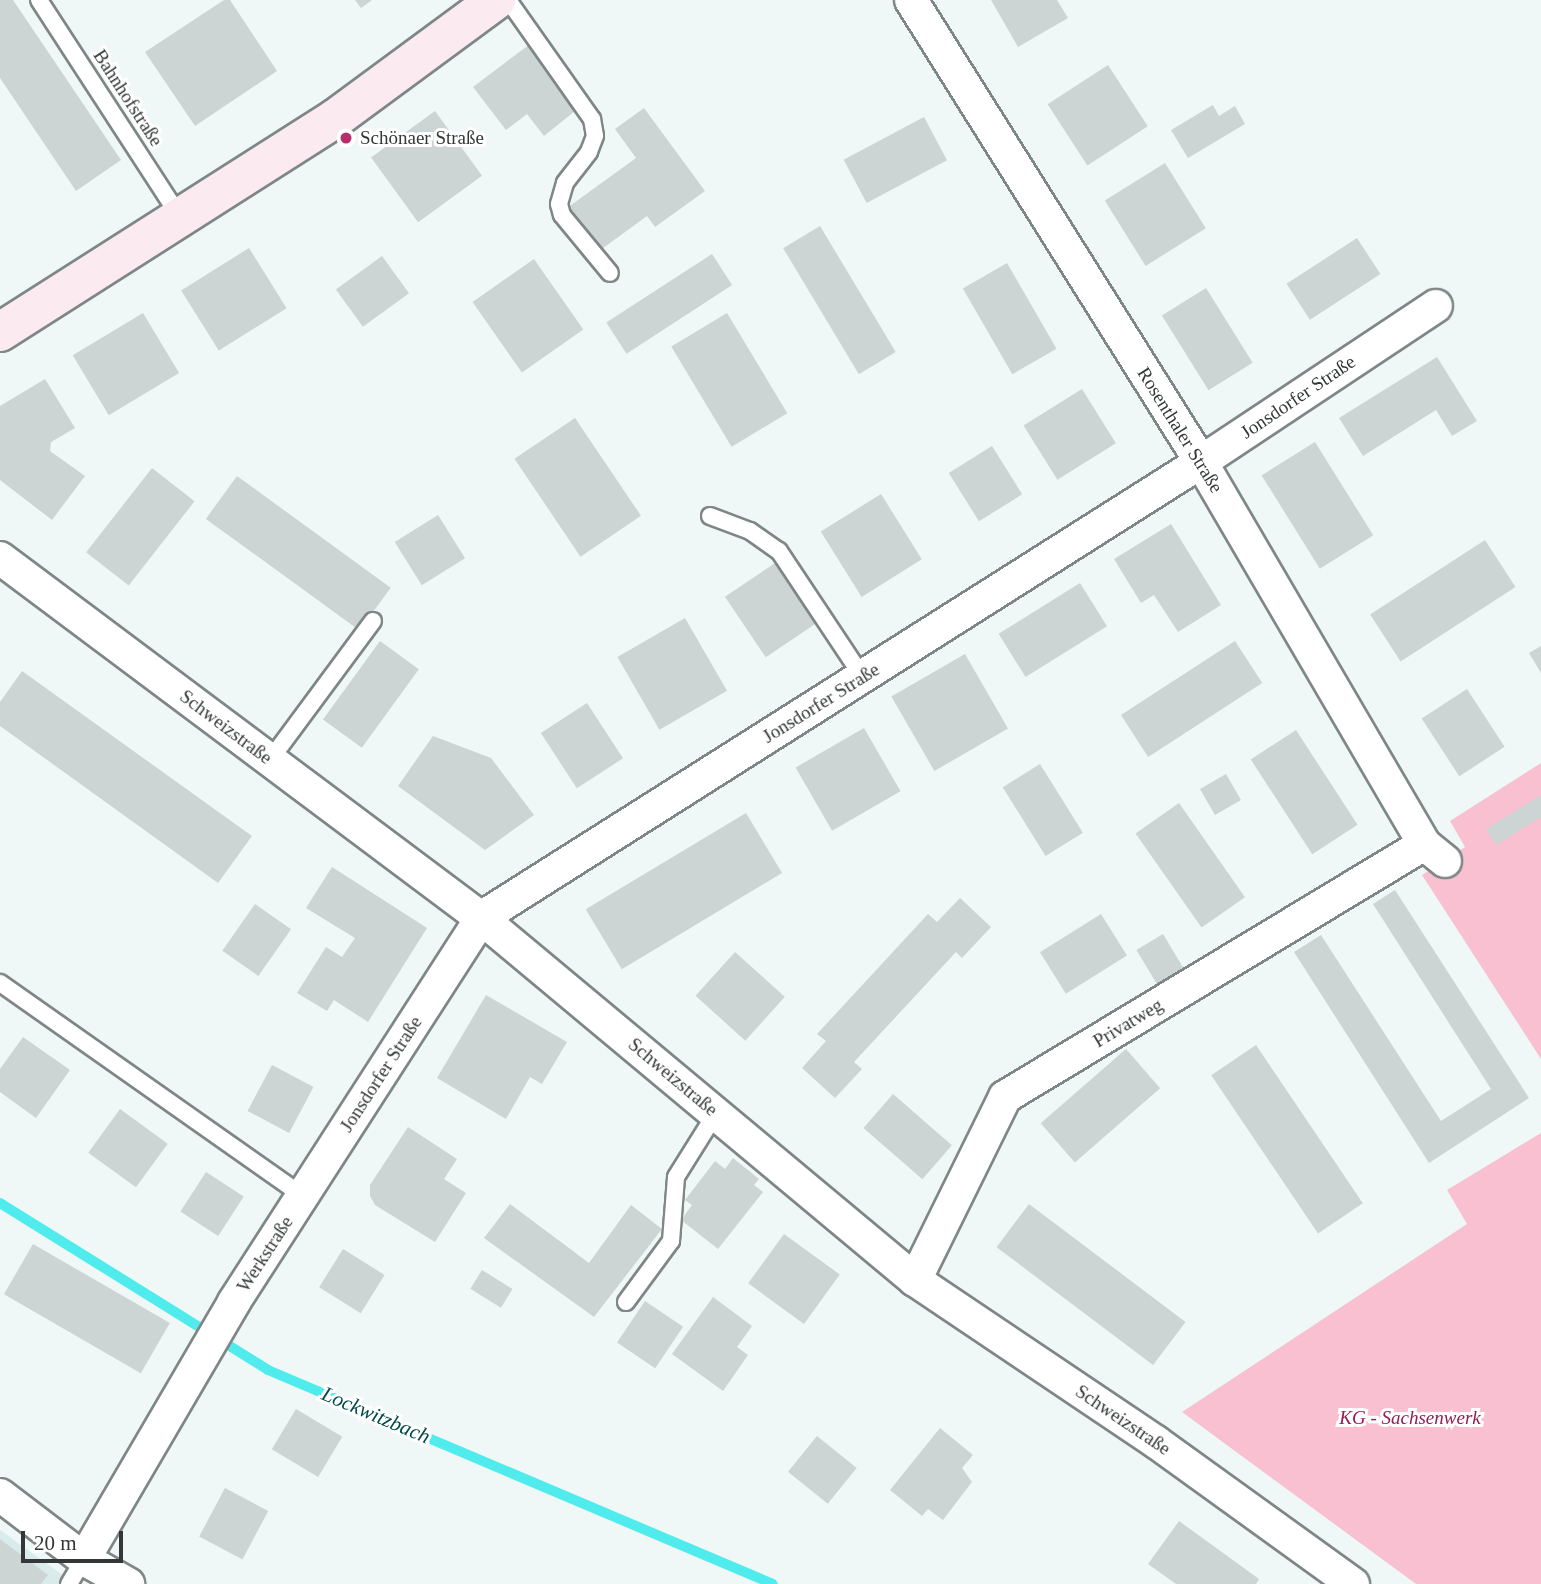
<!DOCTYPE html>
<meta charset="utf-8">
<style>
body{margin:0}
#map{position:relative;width:1541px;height:1584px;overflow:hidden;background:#eff8f7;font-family:Georgia,serif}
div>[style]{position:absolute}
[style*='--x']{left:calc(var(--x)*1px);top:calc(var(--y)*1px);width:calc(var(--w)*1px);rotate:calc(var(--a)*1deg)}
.built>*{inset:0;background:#d9ebeb}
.green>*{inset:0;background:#f8c0d1}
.stream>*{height:10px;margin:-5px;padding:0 5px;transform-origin:5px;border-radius:5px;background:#50ebec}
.building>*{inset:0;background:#ccd4d4;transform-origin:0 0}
.roads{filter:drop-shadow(2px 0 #7f8786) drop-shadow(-2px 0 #7f8786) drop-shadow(0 2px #7f8786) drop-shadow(0 -2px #7f8786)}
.lane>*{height:16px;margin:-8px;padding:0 8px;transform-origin:8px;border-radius:8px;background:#fff}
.street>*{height:32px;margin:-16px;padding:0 16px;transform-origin:16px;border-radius:16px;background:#fff}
.secondary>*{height:38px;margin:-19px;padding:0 19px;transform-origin:19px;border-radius:19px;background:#fbebf0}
.dots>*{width:19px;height:19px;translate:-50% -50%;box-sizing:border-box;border:4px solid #fff;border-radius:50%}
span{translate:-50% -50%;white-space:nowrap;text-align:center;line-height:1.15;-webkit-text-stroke:6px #fff;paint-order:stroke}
.street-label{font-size:19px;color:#343737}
.poi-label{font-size:19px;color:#343737}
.left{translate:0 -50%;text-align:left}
.park-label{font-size:19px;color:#911d53;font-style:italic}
.water-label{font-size:21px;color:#004849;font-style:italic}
.scale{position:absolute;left:21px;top:1531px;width:102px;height:32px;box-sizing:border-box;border:4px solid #343737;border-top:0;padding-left:9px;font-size:21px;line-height:24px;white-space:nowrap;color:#343737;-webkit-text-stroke:5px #fff;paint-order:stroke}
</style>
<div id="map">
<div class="built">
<i style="clip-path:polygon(0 1530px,75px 1584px,0 1584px)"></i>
</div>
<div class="green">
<i style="clip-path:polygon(1541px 763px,1541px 1059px,1422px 875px,1465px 847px,1450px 821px)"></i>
<i style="clip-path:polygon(1541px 1133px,1541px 1584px,1416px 1584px,1182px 1412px,1467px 1224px,1447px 1190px)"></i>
</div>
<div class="stream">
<i style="--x:0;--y:1203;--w:316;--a:31.9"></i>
<i style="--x:268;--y:1370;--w:548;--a:22.97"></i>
</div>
<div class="building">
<i style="clip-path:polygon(0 0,13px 0,121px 160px,76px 191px,0 78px)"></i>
<i style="clip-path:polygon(224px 0,230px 0,277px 71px,195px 126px,145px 52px)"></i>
<i style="clip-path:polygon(355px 0,372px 0,361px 8px)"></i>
<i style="clip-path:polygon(991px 0,1057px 0,1068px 18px,1018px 47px)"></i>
<i style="clip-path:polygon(530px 44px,562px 85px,558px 89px,575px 111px,544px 136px,527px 114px,506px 130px,473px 87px)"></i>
<i style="left:1108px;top:65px;width:73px;height:72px;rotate:57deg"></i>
<i style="clip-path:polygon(1213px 105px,1219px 116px,1235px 106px,1245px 124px,1188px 158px,1171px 130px)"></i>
<i style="clip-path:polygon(644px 108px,705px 191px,655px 227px,647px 216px,599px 251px,567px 208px,636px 158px,615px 129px)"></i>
<i style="left:435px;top:111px;width:80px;height:79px;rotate:54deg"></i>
<i style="left:924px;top:117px;width:49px;height:91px;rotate:62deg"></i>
<i style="left:1165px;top:163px;width:77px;height:71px;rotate:58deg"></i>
<i style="left:820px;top:226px;width:147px;height:43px;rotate:59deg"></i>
<i style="left:1357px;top:238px;width:43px;height:84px;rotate:57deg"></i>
<i style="left:249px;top:248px;width:71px;height:80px;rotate:58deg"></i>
<i style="left:712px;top:254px;width:37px;height:126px;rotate:57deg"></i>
<i style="left:382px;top:256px;width:46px;height:57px;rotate:54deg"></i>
<i style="left:534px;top:259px;width:86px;height:75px;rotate:55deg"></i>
<i style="left:1007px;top:263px;width:99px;height:51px;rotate:60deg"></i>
<i style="left:1206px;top:288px;width:88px;height:52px;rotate:58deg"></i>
<i style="left:143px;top:313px;width:70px;height:82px;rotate:59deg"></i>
<i style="left:727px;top:313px;width:117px;height:65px;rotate:59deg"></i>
<i style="clip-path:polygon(1437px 357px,1477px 421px,1452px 436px,1436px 410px,1363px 456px,1339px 418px)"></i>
<i style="clip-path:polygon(45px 379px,75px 428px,51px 442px,50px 451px,85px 476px,52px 520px,0 480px,0 406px)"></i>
<i style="left:1082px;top:389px;width:64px;height:69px;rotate:58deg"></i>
<i style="left:575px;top:418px;width:118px;height:73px;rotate:56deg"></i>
<i style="left:1315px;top:442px;width:110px;height:63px;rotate:58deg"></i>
<i style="left:992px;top:446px;width:57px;height:51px;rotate:58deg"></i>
<i style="left:152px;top:468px;width:54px;height:107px;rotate:38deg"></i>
<i style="left:237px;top:476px;width:190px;height:53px;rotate:36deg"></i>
<i style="left:881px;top:494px;width:77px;height:71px;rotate:58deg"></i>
<i style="left:438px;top:515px;width:51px;height:51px;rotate:58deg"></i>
<i style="clip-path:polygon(1171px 524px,1221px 605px,1178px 632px,1154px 595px,1141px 603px,1114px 559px)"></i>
<i style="left:1485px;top:540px;width:56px;height:137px;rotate:57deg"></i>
<i style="left:778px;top:561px;width:73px;height:64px;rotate:56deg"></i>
<i style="left:1080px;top:583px;width:51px;height:96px;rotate:58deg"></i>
<i style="left:685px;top:618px;width:84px;height:78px;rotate:60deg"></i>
<i style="left:380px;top:641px;width:48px;height:97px;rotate:36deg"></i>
<i style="left:1235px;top:641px;width:50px;height:136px;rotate:57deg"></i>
<i style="clip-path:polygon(1541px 646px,1541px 673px,1529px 653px)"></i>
<i style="left:965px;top:654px;width:86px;height:85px;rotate:60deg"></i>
<i style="clip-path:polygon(22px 671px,252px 836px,218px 883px,0 726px,0 702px)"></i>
<i style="left:1467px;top:689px;width:69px;height:54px;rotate:57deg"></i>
<i style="left:587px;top:703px;width:66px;height:55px;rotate:57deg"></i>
<i style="left:864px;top:728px;width:73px;height:79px;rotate:60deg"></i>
<i style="left:1296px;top:730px;width:113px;height:54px;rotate:57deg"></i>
<i style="clip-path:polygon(433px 736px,491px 758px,534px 815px,485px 850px,398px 786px)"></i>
<i style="left:1040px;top:764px;width:81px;height:44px;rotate:58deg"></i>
<i style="left:1226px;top:774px;width:30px;height:30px;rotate:60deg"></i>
<i style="clip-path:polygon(1541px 795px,1541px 817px,1496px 845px,1486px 829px)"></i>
<i style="left:1179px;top:803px;width:115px;height:53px;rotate:55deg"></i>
<i style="left:746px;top:813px;width:70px;height:187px;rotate:59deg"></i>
<i style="clip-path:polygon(332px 867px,427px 928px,368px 1022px,334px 1000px,327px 1011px,297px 993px,326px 947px,342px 957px,355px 938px,306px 908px)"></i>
<i style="clip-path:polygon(1395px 890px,1529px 1098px,1429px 1163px,1294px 952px,1321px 935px,1441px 1121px,1491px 1089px,1373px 904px)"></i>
<i style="clip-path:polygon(960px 898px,991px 927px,962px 958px,956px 952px,854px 1062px,862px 1069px,835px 1098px,802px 1068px,826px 1041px,817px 1034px,928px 914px,937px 922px)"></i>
<i style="left:255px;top:904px;width:44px;height:57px;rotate:35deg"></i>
<i style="left:1101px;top:914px;width:49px;height:72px;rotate:58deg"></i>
<i style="left:1163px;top:934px;width:41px;height:31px;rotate:59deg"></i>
<i style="left:735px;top:952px;width:67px;height:59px;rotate:42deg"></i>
<i style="clip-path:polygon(486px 995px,567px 1042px,542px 1084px,530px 1077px,506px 1119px,437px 1078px)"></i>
<i style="clip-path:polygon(23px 1037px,70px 1070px,36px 1118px,0 1092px,0 1069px)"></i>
<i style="left:1256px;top:1045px;width:191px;height:54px;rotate:56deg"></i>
<i style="left:1126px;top:1049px;width:52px;height:113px;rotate:49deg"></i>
<i style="left:272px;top:1065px;width:47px;height:52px;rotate:28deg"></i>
<i style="left:893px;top:1094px;width:78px;height:45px;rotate:41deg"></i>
<i style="left:120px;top:1109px;width:59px;height:54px;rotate:36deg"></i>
<i style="clip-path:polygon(408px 1127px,457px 1159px,444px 1179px,466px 1193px,435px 1242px,375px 1205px,370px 1196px,370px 1185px)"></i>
<i style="clip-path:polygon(733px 1158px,759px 1179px,754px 1185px,763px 1192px,718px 1249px,681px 1220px,692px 1205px,685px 1200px,715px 1161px,725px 1169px)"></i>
<i style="left:206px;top:1172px;width:45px;height:47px;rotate:33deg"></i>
<i style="clip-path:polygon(510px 1204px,589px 1263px,631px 1205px,662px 1229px,594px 1317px,484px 1238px)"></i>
<i style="left:1029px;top:1204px;width:196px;height:54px;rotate:37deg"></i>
<i style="left:784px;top:1234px;width:69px;height:61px;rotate:36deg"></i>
<i style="left:33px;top:1244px;width:158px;height:58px;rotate:30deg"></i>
<i style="left:343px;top:1249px;width:49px;height:45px;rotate:32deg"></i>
<i style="left:482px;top:1270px;width:36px;height:22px;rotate:32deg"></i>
<i style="clip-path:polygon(713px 1297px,752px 1326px,737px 1347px,748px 1355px,723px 1391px,672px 1354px)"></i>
<i style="left:645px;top:1301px;width:46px;height:50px;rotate:34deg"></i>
<i style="left:296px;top:1409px;width:54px;height:47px;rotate:31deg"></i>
<i style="clip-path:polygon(940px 1428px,973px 1455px,962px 1468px,972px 1482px,943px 1520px,928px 1509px,922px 1516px,890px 1490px)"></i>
<i style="left:817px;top:1436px;width:51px;height:46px;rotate:39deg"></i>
<i style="left:225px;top:1488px;width:49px;height:55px;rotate:28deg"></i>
<i style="clip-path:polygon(1179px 1521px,1259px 1579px,1256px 1584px,1176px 1584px,1148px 1564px)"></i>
<i style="clip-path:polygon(0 1539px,48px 1575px,41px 1584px,0 1584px)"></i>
</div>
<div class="roads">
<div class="lane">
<i style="--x:39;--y:0;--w:261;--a:57"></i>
<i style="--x:508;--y:0;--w:146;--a:54.8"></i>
<i style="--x:592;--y:119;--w:17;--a:80"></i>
<i style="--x:595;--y:136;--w:17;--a:111"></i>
<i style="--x:589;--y:152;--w:39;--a:128"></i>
<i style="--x:565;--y:183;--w:22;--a:106"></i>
<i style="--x:559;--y:204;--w:11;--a:75"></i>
<i style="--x:562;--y:215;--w:75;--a:50.4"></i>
<i style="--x:710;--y:516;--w:43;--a:20.6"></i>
<i style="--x:750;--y:531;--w:35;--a:35"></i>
<i style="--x:779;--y:551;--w:150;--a:56.4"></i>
<i style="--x:270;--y:760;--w:173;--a:-53.5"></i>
<i style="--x:0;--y:983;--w:370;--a:35.1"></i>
<i style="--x:626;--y:1302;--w:76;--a:-53.6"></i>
<i style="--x:671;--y:1241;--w:64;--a:-85.5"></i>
<i style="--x:676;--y:1177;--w:75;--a:-58"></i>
<i style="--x:69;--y:1584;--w:29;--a:-59"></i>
</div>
<div class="street">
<i style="--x:911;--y:0;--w:545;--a:57.88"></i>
<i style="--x:1201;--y:462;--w:442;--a:59.7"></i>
<i style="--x:1424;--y:844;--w:27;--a:39"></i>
<i style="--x:0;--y:558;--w:601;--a:36.81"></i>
<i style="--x:481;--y:918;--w:565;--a:39.83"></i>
<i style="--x:915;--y:1280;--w:290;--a:33.9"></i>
<i style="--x:1156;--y:1442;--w:243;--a:35.8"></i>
<i style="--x:915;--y:1280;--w:204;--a:-63.8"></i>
<i style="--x:1005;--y:1097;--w:489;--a:-31.1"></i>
<i style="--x:0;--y:1495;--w:106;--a:37.3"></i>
<i style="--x:84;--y:1559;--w:51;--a:29.6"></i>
<i style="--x:84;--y:1559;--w:298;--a:-59.7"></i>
<i style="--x:234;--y:1302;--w:457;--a:-57.2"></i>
<i style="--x:481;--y:918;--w:852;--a:-32.35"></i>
<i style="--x:1201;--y:462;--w:282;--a:-33.6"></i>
</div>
<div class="secondary">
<i style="--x:0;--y:332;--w:398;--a:-32.5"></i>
<i style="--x:336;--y:118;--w:199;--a:-36.4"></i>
</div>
</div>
<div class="dots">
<i style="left:346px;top:138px;background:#b72e6c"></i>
</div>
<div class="street-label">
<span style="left:128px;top:98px;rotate:57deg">Bahnhofstraße</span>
<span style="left:1298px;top:397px;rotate:-34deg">Jonsdorfer Straße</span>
<span style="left:1180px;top:430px;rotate:58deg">Rosenthaler Straße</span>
<span style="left:821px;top:703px;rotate:-32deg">Jonsdorfer Straße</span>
<span style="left:226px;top:727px;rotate:37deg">Schweizstraße</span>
<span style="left:1128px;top:1023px;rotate:-31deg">Privatweg</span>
<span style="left:381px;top:1074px;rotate:-57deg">Jonsdorfer Straße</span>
<span style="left:673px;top:1077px;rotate:40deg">Schweizstraße</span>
<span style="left:265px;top:1254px;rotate:-57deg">Werkstraße</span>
<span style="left:1123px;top:1420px;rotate:34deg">Schweizstraße</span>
</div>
<div class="poi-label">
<span class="left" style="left:360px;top:138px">Schönaer Straße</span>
</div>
<div class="park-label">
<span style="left:1410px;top:1418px">KG - Sachsenwerk</span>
</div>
<div class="water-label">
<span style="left:376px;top:1415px;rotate:23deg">Lockwitzbach</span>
</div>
<div class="scale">20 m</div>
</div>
